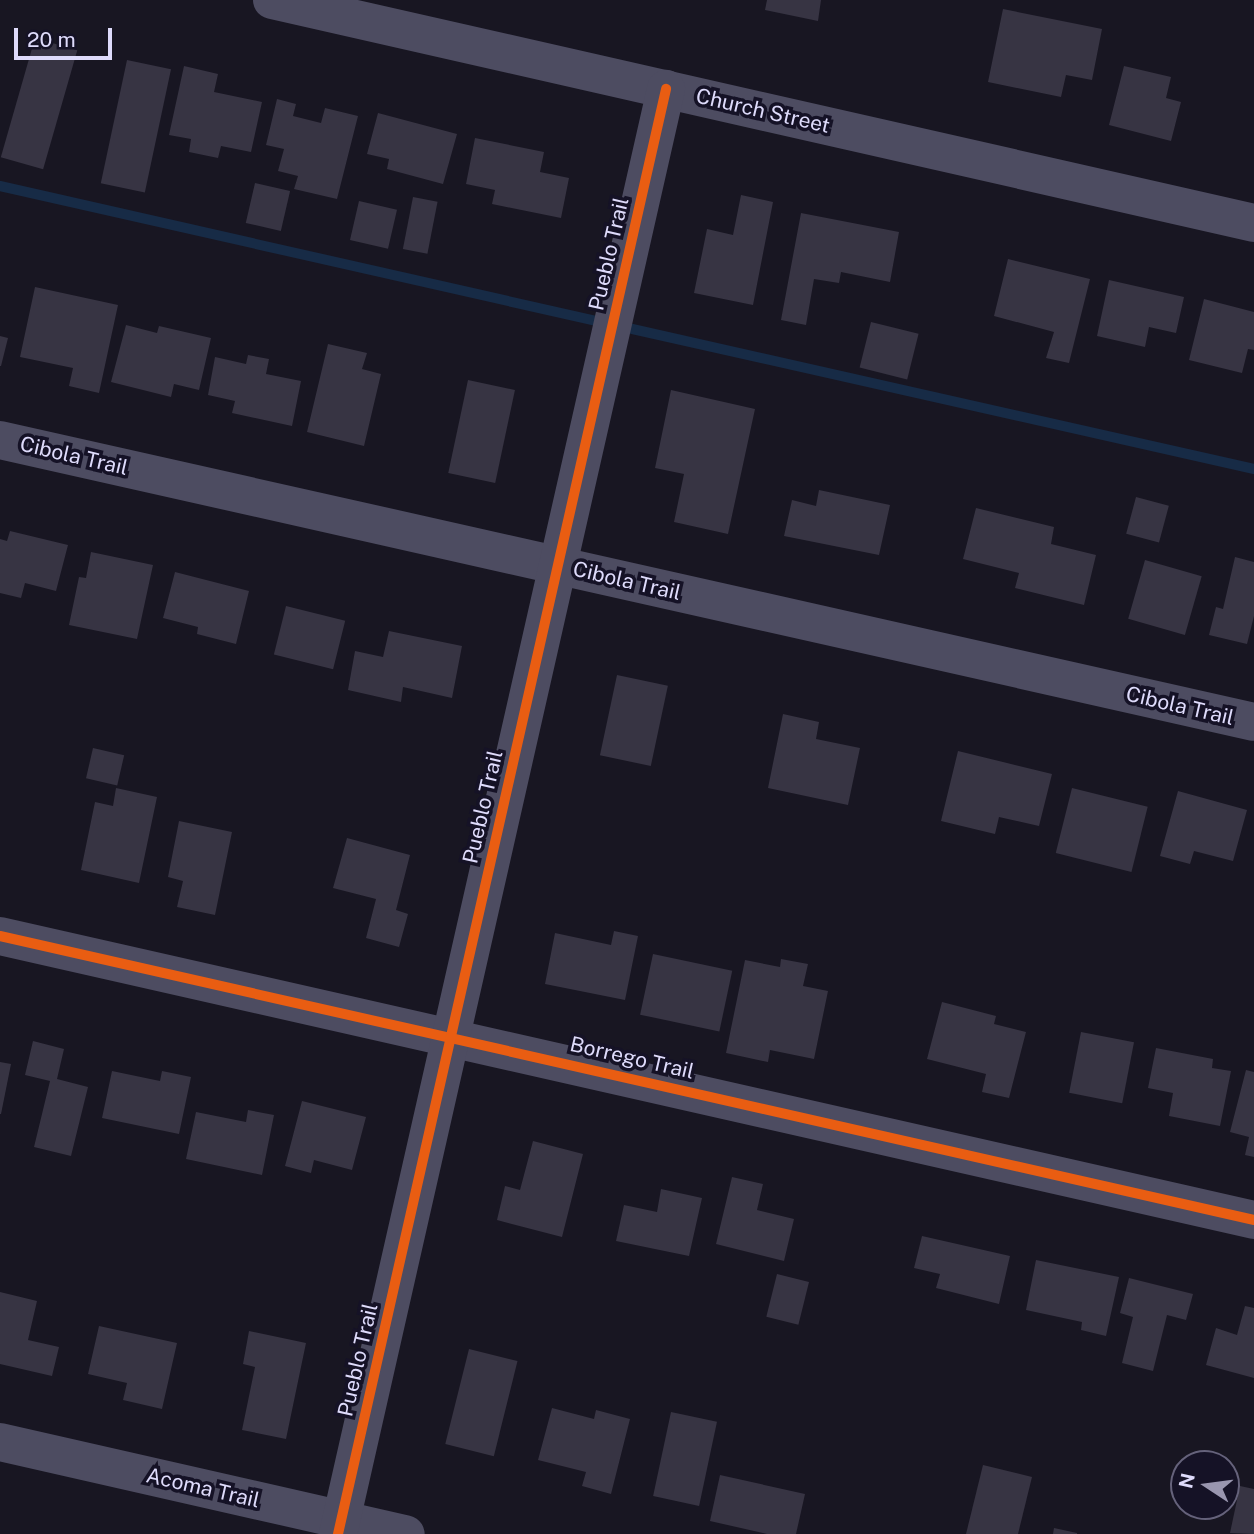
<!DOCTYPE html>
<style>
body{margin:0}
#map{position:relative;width:1254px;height:1534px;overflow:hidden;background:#181622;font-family:"Public Sans",sans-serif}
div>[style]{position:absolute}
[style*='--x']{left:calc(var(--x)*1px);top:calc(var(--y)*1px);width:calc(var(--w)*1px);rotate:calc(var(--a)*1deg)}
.stream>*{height:10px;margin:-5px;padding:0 5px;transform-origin:5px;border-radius:5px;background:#172b46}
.building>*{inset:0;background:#373443;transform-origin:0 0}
.minor>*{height:38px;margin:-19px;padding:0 19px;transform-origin:19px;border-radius:19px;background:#4d4c61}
.cycleway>*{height:10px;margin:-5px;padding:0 5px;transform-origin:5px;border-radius:5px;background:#e95d12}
span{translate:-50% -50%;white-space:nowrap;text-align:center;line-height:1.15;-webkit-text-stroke:7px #151226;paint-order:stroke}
.street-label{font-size:21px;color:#dedbfb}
.north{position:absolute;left:1170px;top:1450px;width:70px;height:70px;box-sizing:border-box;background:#151226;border:2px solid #65627b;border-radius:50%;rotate:283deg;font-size:19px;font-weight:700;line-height:28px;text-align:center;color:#dedbfb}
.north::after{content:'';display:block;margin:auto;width:24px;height:32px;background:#9996af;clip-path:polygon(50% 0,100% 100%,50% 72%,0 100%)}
.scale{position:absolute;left:14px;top:28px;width:98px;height:32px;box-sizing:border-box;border:4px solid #dedbfb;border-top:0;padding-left:9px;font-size:21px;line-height:24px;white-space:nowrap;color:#dedbfb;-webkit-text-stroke:5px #151226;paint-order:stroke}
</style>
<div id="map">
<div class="stream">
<i style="--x:0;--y:186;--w:620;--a:12.76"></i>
<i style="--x:619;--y:326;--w:651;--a:12.69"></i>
</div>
<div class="building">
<i style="clip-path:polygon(767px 0,821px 0,818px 21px,765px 10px)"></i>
<i style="clip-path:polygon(1003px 9px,1102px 29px,1092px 80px,1066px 75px,1061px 97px,988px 82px)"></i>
<i style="left:35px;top:38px;width:44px;height:124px;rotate:16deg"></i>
<i style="left:127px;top:60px;width:45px;height:126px;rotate:12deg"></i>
<i style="clip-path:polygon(184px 66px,218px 74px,214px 92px,262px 102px,251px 152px,221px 146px,218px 158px,189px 152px,191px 139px,169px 135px)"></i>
<i style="clip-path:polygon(1124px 66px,1171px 77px,1166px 98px,1181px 102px,1171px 141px,1109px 125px)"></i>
<i style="clip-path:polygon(277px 99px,296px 104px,293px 116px,321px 123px,325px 108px,358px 116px,337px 199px,294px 189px,298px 176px,278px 171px,284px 149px,266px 145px)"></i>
<i style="clip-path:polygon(378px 113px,457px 134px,443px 184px,387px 169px,389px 159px,367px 154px)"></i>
<i style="clip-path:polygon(475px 138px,544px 152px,540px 172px,569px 178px,561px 218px,492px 204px,495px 190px,466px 184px)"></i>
<i style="left:255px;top:183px;width:36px;height:41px;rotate:13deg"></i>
<i style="clip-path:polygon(741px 195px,773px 202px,753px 305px,694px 293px,707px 229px,733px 235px)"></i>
<i style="left:413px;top:197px;width:25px;height:53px;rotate:11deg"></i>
<i style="left:359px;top:201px;width:39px;height:40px;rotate:13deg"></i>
<i style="clip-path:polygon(801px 213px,899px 232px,890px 282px,841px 272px,839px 283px,814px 279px,806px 325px,781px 320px)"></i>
<i style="clip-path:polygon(1008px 259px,1090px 279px,1069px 363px,1046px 358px,1054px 332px,994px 316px)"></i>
<i style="clip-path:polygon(1109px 280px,1184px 297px,1176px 333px,1149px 327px,1145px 347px,1097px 336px)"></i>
<i style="clip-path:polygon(35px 287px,118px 305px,99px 393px,69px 386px,73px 368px,20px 357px)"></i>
<i style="clip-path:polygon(1204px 299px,1254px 312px,1254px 350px,1248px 349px,1242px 373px,1189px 360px)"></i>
<i style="left:871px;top:322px;width:49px;height:47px;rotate:14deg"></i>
<i style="clip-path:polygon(126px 325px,157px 333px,159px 326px,211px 338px,199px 390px,174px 384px,171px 397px,111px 382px)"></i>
<i style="clip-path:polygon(0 336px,8px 338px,1px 366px,0 366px)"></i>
<i style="clip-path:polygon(328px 344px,367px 353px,362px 369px,381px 374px,364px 446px,307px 432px)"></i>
<i style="clip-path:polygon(248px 355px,269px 359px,266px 374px,301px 381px,292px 426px,232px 413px,235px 401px,208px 395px,215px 357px,246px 364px)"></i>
<i style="left:468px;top:380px;width:48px;height:95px;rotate:12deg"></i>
<i style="clip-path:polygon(671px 390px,755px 409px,728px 534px,674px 522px,684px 474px,655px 468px)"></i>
<i style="clip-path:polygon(819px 490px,890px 505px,879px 555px,784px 536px,792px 500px,816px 506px)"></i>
<i style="left:1136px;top:497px;width:34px;height:38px;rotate:15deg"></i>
<i style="clip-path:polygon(976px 508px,1054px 527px,1051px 544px,1096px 555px,1084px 605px,1015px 588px,1019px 573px,963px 559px)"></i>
<i style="clip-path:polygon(10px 531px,68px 545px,56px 591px,25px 583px,21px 598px,0 593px,0 539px,7px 541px)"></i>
<i style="clip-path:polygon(91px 552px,153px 565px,137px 639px,69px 625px,79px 577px,86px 578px)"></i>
<i style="clip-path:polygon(1235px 557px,1254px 562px,1254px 616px,1247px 644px,1209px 635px,1216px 607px,1223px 609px)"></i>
<i style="left:1145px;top:560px;width:59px;height:61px;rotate:16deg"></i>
<i style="clip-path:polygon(175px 572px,249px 591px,236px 644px,197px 634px,198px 627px,163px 618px)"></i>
<i style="left:286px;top:606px;width:61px;height:50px;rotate:14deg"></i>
<i style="clip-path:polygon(389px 631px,462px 646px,452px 698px,403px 687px,401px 702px,348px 690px,355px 651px,383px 657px)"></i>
<i style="left:617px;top:675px;width:52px;height:82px;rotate:12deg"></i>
<i style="clip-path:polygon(783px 714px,819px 722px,816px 739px,860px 748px,848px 805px,768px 788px)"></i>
<i style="left:93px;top:748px;width:32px;height:31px;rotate:13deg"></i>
<i style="clip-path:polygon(958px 751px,1052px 774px,1039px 826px,999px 817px,995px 834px,941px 821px)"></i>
<i style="clip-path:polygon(116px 788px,157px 797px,139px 883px,81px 870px,95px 802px,113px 806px)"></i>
<i style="left:1072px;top:788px;width:78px;height:67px;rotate:14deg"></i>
<i style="clip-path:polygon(1178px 791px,1247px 810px,1233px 861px,1194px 851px,1190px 864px,1160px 856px)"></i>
<i style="clip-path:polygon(179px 821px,232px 832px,215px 915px,177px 907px,183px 881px,168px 877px)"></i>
<i style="clip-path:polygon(347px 838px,410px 855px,396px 910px,408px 914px,399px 947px,366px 938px,376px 899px,333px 888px)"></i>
<i style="clip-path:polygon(614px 931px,638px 936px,625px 1000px,545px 984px,555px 933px,611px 945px)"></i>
<i style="left:653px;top:954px;width:81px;height:62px;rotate:12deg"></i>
<i style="clip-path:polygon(781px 959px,808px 964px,803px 986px,828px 991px,814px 1059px,770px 1050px,768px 1062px,726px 1053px,745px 960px,780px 967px)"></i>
<i style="clip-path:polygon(942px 1002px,996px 1016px,994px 1024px,1026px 1032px,1009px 1098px,982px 1092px,986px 1074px,927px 1059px)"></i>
<i style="left:1081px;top:1032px;width:54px;height:62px;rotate:11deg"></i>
<i style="clip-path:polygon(33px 1041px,64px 1049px,57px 1079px,88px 1087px,71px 1156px,34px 1147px,50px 1081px,25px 1075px)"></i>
<i style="clip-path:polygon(1156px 1048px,1213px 1059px,1212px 1068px,1231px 1071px,1220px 1126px,1169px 1116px,1173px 1093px,1148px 1088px)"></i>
<i style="clip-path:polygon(0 1062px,11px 1064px,1px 1114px,0 1114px)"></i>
<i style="clip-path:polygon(1246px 1070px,1254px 1072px,1254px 1157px,1245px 1155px,1249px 1137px,1230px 1132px)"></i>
<i style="clip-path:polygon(112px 1071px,160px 1081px,162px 1071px,191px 1077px,179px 1134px,102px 1118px)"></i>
<i style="clip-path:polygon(302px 1101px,366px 1117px,352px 1170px,314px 1160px,311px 1173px,285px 1166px)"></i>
<i style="clip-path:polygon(248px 1110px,274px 1115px,262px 1175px,186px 1159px,196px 1112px,246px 1122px)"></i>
<i style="clip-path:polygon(533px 1141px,583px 1154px,562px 1237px,497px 1220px,505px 1186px,520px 1190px)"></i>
<i style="clip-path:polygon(732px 1177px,763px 1184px,757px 1210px,794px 1219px,784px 1261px,716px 1244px)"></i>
<i style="clip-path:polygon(661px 1189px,702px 1198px,689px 1256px,616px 1241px,624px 1205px,657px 1212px)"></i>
<i style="clip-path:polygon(922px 1236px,1010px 1256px,999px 1304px,936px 1288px,940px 1274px,914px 1268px)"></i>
<i style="clip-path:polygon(1036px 1260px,1119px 1277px,1106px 1336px,1081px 1330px,1082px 1322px,1026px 1310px)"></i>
<i style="left:777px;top:1274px;width:33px;height:44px;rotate:14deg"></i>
<i style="clip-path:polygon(1129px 1278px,1193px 1294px,1186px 1320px,1167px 1315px,1153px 1371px,1122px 1363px,1133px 1317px,1120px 1313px)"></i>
<i style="clip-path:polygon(0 1292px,37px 1301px,28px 1340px,59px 1347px,52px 1376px,0 1364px)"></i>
<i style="clip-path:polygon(1245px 1306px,1254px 1308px,1254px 1378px,1206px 1365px,1216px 1328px,1237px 1335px)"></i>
<i style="clip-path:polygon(99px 1326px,177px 1343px,162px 1409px,123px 1400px,127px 1383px,88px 1374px)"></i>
<i style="clip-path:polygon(249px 1331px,306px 1343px,286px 1439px,242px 1430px,255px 1367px,243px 1364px)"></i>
<i style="left:469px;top:1349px;width:50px;height:98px;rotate:14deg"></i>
<i style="clip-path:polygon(552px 1408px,594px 1419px,596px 1410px,630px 1419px,611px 1494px,582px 1486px,586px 1472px,538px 1460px)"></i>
<i style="left:671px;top:1412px;width:47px;height:86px;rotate:12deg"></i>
<i style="clip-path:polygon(983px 1465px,1032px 1477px,1018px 1534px,966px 1534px)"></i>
<i style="clip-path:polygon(720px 1475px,805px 1494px,796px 1534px,767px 1534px,710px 1521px)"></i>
<i style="clip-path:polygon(1240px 1486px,1254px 1489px,1254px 1534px,1230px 1533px)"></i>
<i style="clip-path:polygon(1054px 1528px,1077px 1533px,1077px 1534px,1053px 1534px)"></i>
</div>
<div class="minor">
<i style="--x:272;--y:0;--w:1007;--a:12.79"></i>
<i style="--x:0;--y:440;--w:1285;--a:12.67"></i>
<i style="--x:0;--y:936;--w:1286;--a:12.76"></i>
<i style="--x:0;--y:1442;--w:416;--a:12.8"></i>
<i style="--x:338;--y:1534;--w:1482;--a:-77.21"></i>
</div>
<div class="cycleway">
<i style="--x:0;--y:936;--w:1286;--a:12.76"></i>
<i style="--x:338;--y:1534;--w:1482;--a:-77.21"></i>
</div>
<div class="street-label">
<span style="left:763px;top:111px;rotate:13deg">Church Street</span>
<span style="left:609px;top:254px;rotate:-77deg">Pueblo Trail</span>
<span style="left:74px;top:456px;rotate:13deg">Cibola Trail</span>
<span style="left:627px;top:581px;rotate:13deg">Cibola Trail</span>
<span style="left:1180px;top:706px;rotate:13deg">Cibola Trail</span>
<span style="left:483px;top:807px;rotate:-77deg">Pueblo Trail</span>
<span style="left:632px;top:1058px;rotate:13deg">Borrego Trail</span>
<span style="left:358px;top:1360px;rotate:-77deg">Pueblo Trail</span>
<span style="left:203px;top:1488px;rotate:13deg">Acoma Trail</span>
</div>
<div class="north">N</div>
<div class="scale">20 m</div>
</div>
